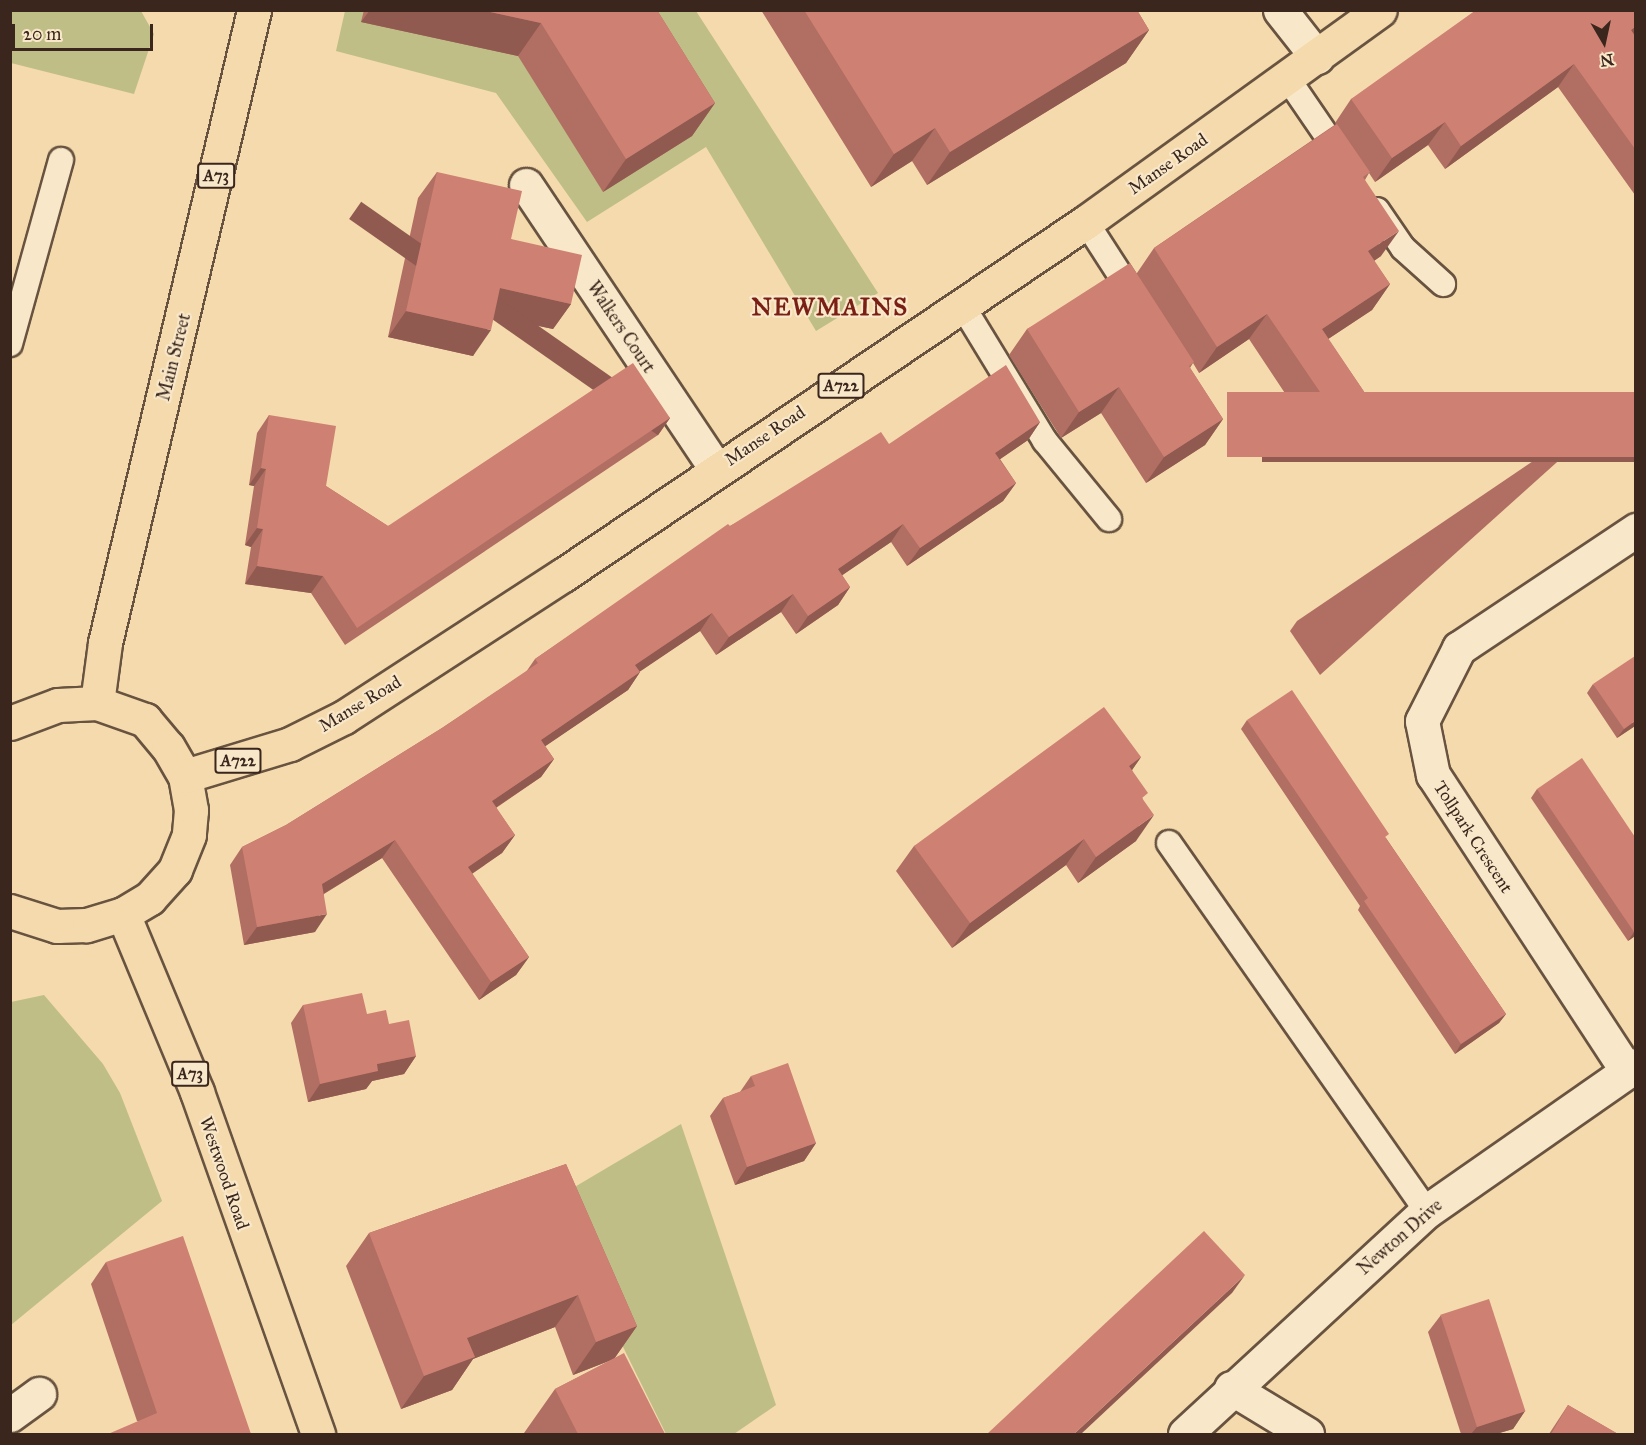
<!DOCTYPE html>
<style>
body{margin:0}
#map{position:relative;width:1646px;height:1445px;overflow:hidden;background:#f4daac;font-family:"IM FELL Great Primer",serif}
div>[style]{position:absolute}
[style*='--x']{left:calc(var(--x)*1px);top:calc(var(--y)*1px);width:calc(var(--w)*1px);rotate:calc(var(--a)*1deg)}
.green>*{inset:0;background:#bfbe87}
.roads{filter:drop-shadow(2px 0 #685340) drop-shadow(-2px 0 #685340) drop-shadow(0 2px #685340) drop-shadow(0 -2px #685340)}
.lane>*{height:24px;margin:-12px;padding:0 12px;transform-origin:12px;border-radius:12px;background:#f8e7c9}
.street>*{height:33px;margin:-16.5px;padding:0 16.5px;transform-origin:16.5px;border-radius:16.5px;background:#f8e7c9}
.primary>*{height:33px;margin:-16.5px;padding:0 16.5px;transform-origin:16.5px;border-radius:16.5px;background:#f4daac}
.wall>*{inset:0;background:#b16e63}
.shaded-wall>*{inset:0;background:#905a50;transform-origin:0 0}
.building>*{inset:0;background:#ce8073;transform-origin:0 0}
span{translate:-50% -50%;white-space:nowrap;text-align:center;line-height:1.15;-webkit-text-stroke:4.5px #f8e7c9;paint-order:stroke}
.shield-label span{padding:2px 4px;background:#f8e7c9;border:2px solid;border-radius:4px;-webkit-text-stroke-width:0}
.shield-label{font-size:16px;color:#3a261c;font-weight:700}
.street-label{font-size:18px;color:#3a261c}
.district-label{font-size:24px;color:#7a1f14;font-weight:700;letter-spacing:1.5px}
.frame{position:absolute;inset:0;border:12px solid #3a261c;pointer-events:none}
.north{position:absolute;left:1574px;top:12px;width:60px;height:60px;-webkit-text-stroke:4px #f8e7c9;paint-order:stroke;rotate:171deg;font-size:16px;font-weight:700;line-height:24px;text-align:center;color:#3a261c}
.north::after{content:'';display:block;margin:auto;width:21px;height:27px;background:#3a261c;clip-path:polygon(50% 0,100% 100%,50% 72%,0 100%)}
.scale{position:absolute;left:12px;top:24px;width:141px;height:27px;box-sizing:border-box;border:3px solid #3a261c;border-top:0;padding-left:8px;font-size:18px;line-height:21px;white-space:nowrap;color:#3a261c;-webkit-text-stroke:4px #f8e7c9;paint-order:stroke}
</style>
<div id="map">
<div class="green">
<i style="clip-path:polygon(11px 10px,141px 11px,154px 34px,134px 94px,11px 63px)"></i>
<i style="clip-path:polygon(345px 11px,696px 11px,878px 293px,816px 331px,706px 147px,587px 222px,496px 93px,336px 51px)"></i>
<i style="clip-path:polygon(44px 995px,103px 1064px,120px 1093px,162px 1201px,11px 1325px,11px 1002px)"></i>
<i style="clip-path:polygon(681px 1124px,776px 1405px,734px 1434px,666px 1434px,551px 1201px)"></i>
</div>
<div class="roads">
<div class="lane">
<i style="--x:1288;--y:79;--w:96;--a:55.6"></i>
<i style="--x:1377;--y:210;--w:46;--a:55.6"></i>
<i style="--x:1403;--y:248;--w:54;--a:42"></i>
<i style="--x:1086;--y:222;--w:90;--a:57.2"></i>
<i style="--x:962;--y:305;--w:159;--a:58.6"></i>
<i style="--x:1045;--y:441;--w:101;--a:50.6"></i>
<i style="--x:10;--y:344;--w:191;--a:-74.5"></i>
<i style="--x:1169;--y:843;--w:449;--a:55"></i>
</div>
<div class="street">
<i style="--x:1280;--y:10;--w:60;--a:51.8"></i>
<i style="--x:526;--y:185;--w:342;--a:56.2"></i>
<i style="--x:1627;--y:1071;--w:354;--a:-123.2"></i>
<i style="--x:1433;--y:775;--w:55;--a:-101.5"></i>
<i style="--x:1422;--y:721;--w:82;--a:-63.1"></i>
<i style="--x:1459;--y:648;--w:213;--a:-33.7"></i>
<i style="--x:1231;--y:1388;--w:89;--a:31.2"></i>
<i style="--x:10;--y:1415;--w:36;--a:-36"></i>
<i style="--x:1185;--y:1434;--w:329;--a:-42.7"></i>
<i style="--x:1427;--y:1211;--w:255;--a:-34.9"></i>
</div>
<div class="primary">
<i style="--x:97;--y:703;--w:61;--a:-82.4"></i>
<i style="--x:105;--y:643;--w:650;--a:-76.75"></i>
<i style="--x:10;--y:723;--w:51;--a:-20.6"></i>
<i style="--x:58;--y:705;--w:39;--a:-3"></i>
<i style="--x:97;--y:703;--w:51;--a:19.5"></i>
<i style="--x:145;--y:720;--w:35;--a:50"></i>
<i style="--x:168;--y:747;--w:34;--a:60"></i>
<i style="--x:185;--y:776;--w:35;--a:80"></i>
<i style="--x:191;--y:810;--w:25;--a:95"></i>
<i style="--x:189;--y:835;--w:38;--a:112"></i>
<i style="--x:175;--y:870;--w:38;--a:132"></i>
<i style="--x:150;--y:898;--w:31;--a:149"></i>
<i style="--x:123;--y:914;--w:39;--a:163"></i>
<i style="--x:86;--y:925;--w:29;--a:178"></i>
<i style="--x:57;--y:926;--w:49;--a:-162.3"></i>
<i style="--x:185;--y:776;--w:110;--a:-16.9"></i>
<i style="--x:290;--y:744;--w:60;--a:-26.6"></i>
<i style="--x:344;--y:717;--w:261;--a:-33"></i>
<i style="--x:563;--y:575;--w:631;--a:-34.02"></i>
<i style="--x:1086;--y:222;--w:362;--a:-35.8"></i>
<i style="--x:123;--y:914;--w:193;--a:67.4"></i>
<i style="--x:197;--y:1092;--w:363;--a:70.5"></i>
</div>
</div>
<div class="wall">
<i style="clip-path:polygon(364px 10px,657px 10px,715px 103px,692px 136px,603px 192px,518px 56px,361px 22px)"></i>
<i style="clip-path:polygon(761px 10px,1137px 10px,1149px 30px,1126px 63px,927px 185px,912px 161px,871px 187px)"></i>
<i style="clip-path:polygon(1635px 10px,1635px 195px,1558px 87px,1445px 169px,1428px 145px,1375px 182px,1369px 173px,1365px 180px,1381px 256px,1374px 261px,1390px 284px,1372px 310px,1328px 339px,1369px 399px,1351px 425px,1320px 446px,1249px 339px,1199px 373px,1193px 363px,1190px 368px,1223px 419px,1205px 445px,1146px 483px,1101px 413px,1061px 438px,1009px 355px,1027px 329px,1137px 273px,1154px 248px,1336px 124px,1335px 123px,1351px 99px)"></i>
<i style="clip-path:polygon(437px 172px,511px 239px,571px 304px,553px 329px,494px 316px,473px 356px,388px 337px,418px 198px)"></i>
<i style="clip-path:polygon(1635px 392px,1320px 675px,1290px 631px,1297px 621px)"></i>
<i style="clip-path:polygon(269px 415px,326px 486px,388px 526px,670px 418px,658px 435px,345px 645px,311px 593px,245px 584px,251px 547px,245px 545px,254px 486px,249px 485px,257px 433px)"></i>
<i style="clip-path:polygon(1040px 422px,1028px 440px,1000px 459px,1016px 483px,1003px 501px,907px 566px,891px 542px,842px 575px,850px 587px,838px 605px,796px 634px,781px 612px,716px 655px,700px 631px,640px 671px,640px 672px,628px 690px,545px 746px,554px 759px,541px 777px,496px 808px,515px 835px,502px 853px,472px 874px,529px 957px,516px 975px,479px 1000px,382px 858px,324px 894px,315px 932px,244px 945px,230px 865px,242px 847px,286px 825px,442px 728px,526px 672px,535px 659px,730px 526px,889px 444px)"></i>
<i style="clip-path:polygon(1593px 684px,1635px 726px,1617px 738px,1587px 693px)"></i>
<i style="clip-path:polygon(1247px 720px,1386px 838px,1506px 1014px,1499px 1023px,1455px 1054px,1358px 910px,1360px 906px,1241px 729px)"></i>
<i style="clip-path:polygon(1141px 757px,1132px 770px,1143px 800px,1136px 841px,1078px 883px,1066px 865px,952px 948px,896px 871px,914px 846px)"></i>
<i style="clip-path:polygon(1537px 789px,1635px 837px,1635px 936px,1628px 941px,1531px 798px)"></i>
<i style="clip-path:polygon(303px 1005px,367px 1014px,389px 1024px,416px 1056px,404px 1074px,372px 1081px,366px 1089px,308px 1102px,291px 1023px)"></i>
<i style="clip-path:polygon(751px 1076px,816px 1143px,804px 1161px,735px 1185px,710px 1116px,723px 1098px,740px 1092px)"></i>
<i style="clip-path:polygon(566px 1164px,637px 1326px,614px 1359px,665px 1434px,525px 1434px,524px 1433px,555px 1389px,614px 1359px,573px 1375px,555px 1327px,473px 1359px,452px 1390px,401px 1409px,346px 1266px,369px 1233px)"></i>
<i style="clip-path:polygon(106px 1262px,251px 1434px,137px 1421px,91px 1284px)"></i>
<i style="clip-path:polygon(1441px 1315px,1525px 1411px,1513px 1429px,1496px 1434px,1461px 1434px,1428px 1332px)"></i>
<i style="clip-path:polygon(1568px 1405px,1618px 1434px,1549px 1434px)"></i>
</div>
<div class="shaded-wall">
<i style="clip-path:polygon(370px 10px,481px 10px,541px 23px,518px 56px,361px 22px)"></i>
<i style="clip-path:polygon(1635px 27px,1635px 37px,1631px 30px)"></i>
<i style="clip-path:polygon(1149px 30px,1126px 63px,927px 185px,950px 152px)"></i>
<i style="clip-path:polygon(1574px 64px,1558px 87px,1445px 169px,1461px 146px)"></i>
<i style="clip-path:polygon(715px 103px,692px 136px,603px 192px,626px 159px)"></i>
<i style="clip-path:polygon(1445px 122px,1428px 145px,1375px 182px,1392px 158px)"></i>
<i style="clip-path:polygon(935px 128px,912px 161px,871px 187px,894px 154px)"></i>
<i style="clip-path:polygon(1399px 231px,1381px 256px,1350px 277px,1368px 251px)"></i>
<i style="clip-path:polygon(1390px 284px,1372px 310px,1304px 355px,1322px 329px)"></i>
<i style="clip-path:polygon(500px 288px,571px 304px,553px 329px,482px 314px)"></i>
<i style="clip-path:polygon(406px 311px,491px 330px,473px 356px,388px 337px)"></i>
<i style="clip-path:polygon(1267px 314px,1249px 339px,1199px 373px,1217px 347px)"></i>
<i style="clip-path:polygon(1119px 387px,1101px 413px,1061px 438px,1079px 412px)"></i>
<i style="clip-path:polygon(1369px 399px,1351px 425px,1320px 446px,1339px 420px)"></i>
<i style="left:670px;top:418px;width:21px;height:377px;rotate:125deg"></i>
<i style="clip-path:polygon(1223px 419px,1205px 445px,1146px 483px,1164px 457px)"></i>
<i style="clip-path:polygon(1040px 422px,1028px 440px,983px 471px,995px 453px)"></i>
<i style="left:1635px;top:457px;width:5px;height:373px;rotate:90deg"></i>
<i style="clip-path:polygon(261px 468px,266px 469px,254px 486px,249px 485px)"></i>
<i style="clip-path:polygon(1016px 483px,1003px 501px,907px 566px,920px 548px)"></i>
<i style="clip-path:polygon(903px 524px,891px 542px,825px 587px,838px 569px)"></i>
<i style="clip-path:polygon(257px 528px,263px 529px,251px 547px,245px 545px)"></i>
<i style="clip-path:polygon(257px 566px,323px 576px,311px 593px,245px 584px)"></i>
<i style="clip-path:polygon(850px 587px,838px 605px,796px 634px,808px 616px)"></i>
<i style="clip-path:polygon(793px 594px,781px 612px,716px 655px,729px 637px)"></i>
<i style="clip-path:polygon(712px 613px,700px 631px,623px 683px,635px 665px)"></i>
<i style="clip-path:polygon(640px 672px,628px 690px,528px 758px,541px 740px)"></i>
<i style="clip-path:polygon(1635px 721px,1635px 726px,1617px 738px,1624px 729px)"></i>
<i style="clip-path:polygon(1141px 757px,1123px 783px,1129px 766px)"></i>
<i style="clip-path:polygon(554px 759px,541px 777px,479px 819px,492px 801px)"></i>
<i style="clip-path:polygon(1154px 815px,1136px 841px,1078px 883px,1096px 857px)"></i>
<i style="clip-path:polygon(515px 835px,502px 853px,455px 885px,468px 867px)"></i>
<i style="clip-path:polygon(1084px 839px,1066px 865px,952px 948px,970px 923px)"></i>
<i style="clip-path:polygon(395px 840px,382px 858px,310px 902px,322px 884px)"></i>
<i style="clip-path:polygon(327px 914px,315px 932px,244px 945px,257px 927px)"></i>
<i style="clip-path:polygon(1635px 931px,1635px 936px,1628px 941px,1634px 932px)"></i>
<i style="clip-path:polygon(529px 957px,516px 975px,479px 1000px,491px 982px)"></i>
<i style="clip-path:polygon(1506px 1014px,1499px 1023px,1455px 1054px,1461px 1044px)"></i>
<i style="clip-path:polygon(416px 1056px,404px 1074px,372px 1081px,366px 1089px,308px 1102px,320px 1084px,377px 1064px)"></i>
<i style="clip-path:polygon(816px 1143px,804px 1161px,735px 1185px,747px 1167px)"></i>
<i style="clip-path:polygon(1245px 1275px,1232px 1293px,1081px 1434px,1074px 1434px)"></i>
<i style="clip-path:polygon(578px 1295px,555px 1327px,473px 1359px,452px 1390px,401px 1409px,424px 1376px,467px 1338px)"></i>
<i style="clip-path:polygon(637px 1326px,614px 1359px,573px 1375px,596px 1342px)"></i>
<i style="clip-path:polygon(1525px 1411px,1513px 1429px,1496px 1434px,1471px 1434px,1477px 1427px)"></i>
</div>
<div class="building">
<i style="clip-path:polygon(481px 10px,657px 10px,715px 103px,626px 159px,541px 23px)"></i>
<i style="clip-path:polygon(804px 10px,1137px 10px,1149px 30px,950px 152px,935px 128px,894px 154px)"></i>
<i style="clip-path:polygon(1476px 10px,1635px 10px,1635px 27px,1631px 30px,1635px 36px,1635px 149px,1574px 64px,1461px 146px,1445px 122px,1392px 158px,1351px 99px)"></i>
<i style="clip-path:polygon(1337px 124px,1370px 172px,1363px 177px,1399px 231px,1368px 251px,1390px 284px,1322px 329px,1369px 399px,1339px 420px,1267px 314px,1217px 347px,1154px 248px)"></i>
<i style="clip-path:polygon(437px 172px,522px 191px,511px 239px,582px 255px,571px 304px,500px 288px,491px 330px,406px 311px)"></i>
<i style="clip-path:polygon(1130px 263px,1194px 362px,1189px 366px,1223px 419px,1164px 457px,1119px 387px,1079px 412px,1027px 329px)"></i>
<i style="clip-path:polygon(633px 363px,670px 418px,357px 628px,323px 576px,257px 566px,263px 529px,257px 528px,266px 469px,261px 468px,269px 415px,336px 426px,326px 486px,388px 526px)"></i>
<i style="clip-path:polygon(1006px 365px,1040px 422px,995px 453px,1016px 483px,920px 548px,903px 524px,838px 569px,850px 587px,808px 616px,793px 594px,729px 637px,712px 613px,635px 665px,640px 672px,541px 740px,554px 759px,492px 801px,515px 835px,468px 867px,529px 957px,491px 982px,395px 840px,322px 884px,327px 914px,257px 927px,242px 847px,286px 825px,442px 728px,538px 663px,535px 659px,728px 524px,730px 526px,881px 432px,889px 444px)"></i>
<i style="left:1635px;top:392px;width:65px;height:408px;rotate:90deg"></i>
<i style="clip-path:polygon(1635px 656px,1635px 721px,1624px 729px,1593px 684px)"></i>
<i style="clip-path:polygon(1292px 690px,1389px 834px,1385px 837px,1506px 1014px,1461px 1044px,1364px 901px,1368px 898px,1247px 720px)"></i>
<i style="clip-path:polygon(1104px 707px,1141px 757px,1129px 766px,1148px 793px,1142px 798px,1154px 815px,1096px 857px,1084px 839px,970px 923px,914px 846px)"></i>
<i style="clip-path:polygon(1582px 758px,1635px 837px,1635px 931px,1634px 932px,1537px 789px)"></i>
<i style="clip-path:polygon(362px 993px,367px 1014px,386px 1010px,389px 1024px,409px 1020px,416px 1056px,377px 1064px,378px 1071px,320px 1084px,303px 1005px)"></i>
<i style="clip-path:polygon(788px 1063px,816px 1143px,747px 1167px,723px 1098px,755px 1086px,751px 1076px)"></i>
<i style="clip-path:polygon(566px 1164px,637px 1326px,596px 1342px,578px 1295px,467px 1338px,475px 1357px,424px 1376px,369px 1233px)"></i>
<i style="clip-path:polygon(1204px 1231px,1245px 1275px,1074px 1434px,987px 1434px)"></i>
<i style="clip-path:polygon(183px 1236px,251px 1434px,108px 1434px,157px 1413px,106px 1262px)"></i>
<i style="left:1489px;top:1299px;width:118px;height:51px;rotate:72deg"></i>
<i style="clip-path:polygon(624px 1353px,665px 1434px,578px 1434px,555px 1389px)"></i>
<i style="clip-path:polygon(1568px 1405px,1618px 1434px,1551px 1434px)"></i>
</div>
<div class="shield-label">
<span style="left:216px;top:176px">A73</span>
<span style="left:841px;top:386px">A722</span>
<span style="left:238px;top:761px">A722</span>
<span style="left:190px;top:1074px">A73</span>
</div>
<div class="street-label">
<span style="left:1168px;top:164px;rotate:-35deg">Manse Road</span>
<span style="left:621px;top:327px;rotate:56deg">Walkers Court</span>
<span style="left:174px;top:357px;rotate:-76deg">Main Street</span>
<span style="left:765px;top:436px;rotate:-34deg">Manse Road</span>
<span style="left:360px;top:704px;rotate:-31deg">Manse Road</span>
<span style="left:1473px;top:837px;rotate:57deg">Tollpark Crescent</span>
<span style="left:224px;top:1173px;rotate:71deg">Westwood Road</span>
<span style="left:1400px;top:1237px;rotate:-41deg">Newton Drive</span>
</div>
<div class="district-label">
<span style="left:830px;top:308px">NEWMAINS</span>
</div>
<div class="frame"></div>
<div class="north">N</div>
<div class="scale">20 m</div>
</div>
